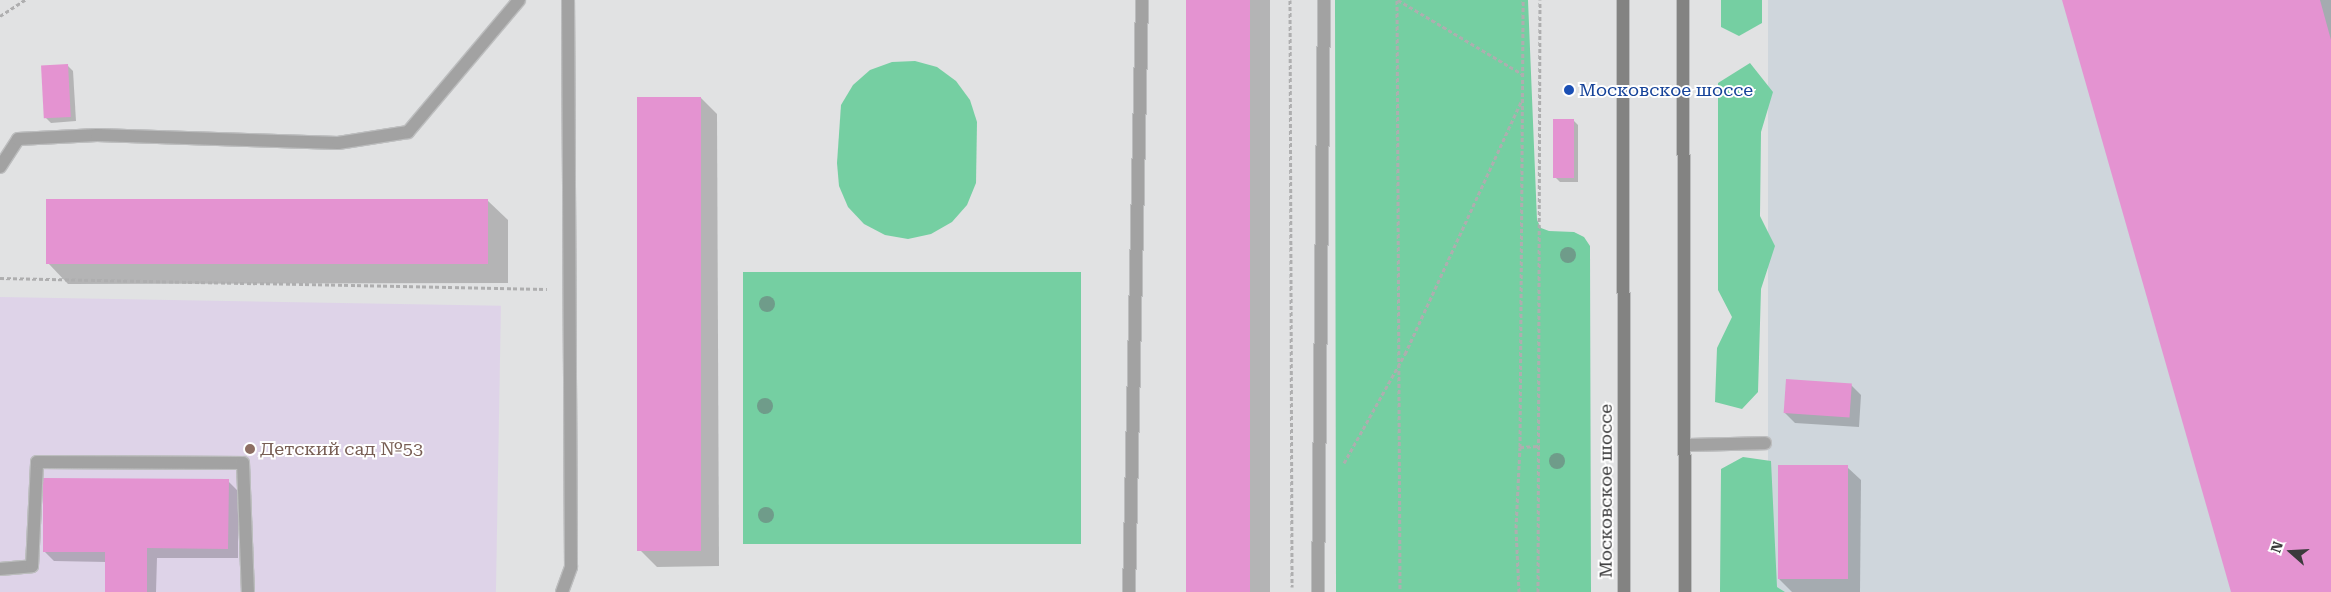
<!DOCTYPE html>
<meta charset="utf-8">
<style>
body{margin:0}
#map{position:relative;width:2331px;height:592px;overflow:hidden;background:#e1e2e3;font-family:"Roboto Serif",serif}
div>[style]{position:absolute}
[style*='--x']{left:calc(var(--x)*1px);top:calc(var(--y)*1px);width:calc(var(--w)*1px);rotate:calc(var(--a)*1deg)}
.built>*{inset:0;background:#cfd6dc;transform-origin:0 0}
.education>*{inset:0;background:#ded3e8;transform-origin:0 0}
.green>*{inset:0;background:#75cfa2;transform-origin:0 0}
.shadow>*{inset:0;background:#0003;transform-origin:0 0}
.building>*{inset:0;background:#e493d1;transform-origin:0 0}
.path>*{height:3px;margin-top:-1.5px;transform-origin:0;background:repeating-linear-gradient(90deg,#aeaeaf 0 4px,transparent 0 6.5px)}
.roads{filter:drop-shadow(1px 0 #bcbdbe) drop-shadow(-1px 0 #bcbdbe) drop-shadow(0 1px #bcbdbe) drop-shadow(0 -1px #bcbdbe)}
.service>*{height:12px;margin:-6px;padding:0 6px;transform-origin:6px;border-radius:6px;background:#a2a2a2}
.minor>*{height:12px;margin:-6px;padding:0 6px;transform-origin:6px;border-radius:6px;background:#a2a2a2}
.secondary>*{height:12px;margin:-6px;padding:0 6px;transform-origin:6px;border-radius:6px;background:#838382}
.trees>*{width:16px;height:16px;margin:-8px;border-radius:50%;background:#6f9c8a}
.dots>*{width:14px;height:14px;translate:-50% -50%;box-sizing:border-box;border:2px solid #fff;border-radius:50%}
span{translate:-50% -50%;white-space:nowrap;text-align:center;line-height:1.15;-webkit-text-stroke:4px #fff;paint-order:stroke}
.transit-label{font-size:18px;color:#164399}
.left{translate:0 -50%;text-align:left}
.education-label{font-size:18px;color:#785e54}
.street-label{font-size:18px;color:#3b3b3c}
.north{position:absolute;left:2266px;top:527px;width:50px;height:50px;-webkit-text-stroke:4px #fff;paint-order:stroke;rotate:289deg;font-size:14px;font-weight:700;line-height:20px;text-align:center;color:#3b3b3c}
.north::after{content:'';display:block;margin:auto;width:18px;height:22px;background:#3b3b3c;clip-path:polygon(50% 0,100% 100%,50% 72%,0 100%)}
</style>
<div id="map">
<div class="built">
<i style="left:1768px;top:0;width:563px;height:592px"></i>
</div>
<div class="education">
<i style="left:0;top:297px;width:501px;height:295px;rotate:1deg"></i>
</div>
<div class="green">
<i style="clip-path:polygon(1335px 0,1528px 0,1537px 220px,1541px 228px,1549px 231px,1574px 232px,1584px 237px,1590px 246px,1591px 592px,1336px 592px)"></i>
<i style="clip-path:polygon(1721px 0,1762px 0,1762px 23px,1739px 36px,1721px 27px)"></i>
<i style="clip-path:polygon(915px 61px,937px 67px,956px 81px,970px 100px,977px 122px,976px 183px,967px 205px,952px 222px,931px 234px,908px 239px,885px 235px,864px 224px,848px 207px,839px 186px,837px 163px,841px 105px,853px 85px,870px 70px,892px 62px)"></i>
<i style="clip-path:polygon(1750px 63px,1773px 92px,1761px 132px,1760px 216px,1775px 246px,1761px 289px,1758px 392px,1742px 409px,1715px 402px,1717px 348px,1732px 317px,1718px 290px,1718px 83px)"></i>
<i style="left:1081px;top:272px;width:272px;height:338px;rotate:90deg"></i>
<i style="clip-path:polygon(1743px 457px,1771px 461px,1777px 587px,1785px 592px,1720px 592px,1721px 469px)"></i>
</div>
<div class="shadow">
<i style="left:1187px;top:0;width:83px;height:592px"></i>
<i style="clip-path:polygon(2063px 0,2331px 0,2331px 592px,2232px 592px)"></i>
<i style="clip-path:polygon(68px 66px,73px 71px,76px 121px,51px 123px,46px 118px)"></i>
<i style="clip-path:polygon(701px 98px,717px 114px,719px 566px,657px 567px,640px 550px)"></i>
<i style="clip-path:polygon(1573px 120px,1578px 125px,1578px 182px,1560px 182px,1555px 177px)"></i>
<i style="clip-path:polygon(487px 200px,508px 220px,508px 283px,68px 284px,48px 263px)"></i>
<i style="clip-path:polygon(1851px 385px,1861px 395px,1859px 427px,1795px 423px,1785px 413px)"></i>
<i style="clip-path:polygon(1847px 467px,1861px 480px,1860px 592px,1792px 592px,1779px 579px)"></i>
<i style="clip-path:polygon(228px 481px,238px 491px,238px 558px,157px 558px,156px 592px,106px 592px,106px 562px,54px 561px,44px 551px)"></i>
</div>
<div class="building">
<i style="left:1186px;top:0;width:64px;height:592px"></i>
<i style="clip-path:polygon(2062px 0,2320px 0,2331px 40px,2331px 592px,2231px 592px)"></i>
<i style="left:68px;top:64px;width:53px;height:27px;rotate:87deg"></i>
<i style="left:637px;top:97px;width:64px;height:454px"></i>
<i style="left:1553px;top:119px;width:21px;height:59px"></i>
<i style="left:46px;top:199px;width:442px;height:65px"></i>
<i style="left:1786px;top:379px;width:66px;height:34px;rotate:4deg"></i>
<i style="left:1778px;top:465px;width:70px;height:114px"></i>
<i style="clip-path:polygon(43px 478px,229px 479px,228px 549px,147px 548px,147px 592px,105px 592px,105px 552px,43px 552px)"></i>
</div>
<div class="path">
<i style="--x:1290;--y:0;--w:587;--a:89.8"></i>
<i style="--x:1397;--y:0;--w:592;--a:89.71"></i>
<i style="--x:1398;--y:0;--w:144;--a:30.8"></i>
<i style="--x:0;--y:16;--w:30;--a:-33"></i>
<i style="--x:0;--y:278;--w:547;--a:1.15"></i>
<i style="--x:1520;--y:447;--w:20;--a:-3"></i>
<i style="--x:1344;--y:463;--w:125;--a:-60.8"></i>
<i style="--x:1405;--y:354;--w:280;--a:-65.3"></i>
<i style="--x:1519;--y:592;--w:64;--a:-92.7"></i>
<i style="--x:1516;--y:528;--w:81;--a:-87.2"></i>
<i style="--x:1520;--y:447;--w:447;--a:-89.6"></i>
<i style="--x:1538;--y:592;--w:592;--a:-89.81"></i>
</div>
<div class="roads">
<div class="service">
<i style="--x:0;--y:167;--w:33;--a:-57"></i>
<i style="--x:18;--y:139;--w:79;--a:-2.9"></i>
<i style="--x:97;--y:135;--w:241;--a:1.9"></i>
<i style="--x:338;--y:143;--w:71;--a:-8.9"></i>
<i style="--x:408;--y:132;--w:172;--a:-49.9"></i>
<i style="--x:1685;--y:445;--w:80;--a:-1.4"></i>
<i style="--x:0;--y:569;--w:32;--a:-5"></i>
<i style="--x:32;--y:566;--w:104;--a:-87.2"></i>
<i style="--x:37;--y:462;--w:206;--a:0.3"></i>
<i style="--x:243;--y:463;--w:129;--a:87.8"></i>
<i style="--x:562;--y:592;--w:27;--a:-70"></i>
<i style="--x:571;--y:567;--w:567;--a:-90.3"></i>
<i style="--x:1129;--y:592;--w:592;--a:-88.74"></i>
</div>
<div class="minor">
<i style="--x:1318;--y:592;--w:592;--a:-89.42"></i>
</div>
<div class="secondary">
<i style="--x:1623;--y:0;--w:592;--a:89.9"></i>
<i style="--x:1683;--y:0;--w:592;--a:89.81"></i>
</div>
</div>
<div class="trees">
<i style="left:1568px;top:255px"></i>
<i style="left:767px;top:304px"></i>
<i style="left:765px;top:406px"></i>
<i style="left:1557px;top:461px"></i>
<i style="left:766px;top:515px"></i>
</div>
<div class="dots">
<i style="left:1569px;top:90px;background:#1a4fb4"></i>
<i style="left:250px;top:449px;background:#8d6e63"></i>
</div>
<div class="transit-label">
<span class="left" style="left:1579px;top:90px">Московское шоссе</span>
</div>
<div class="education-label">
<span class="left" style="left:260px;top:449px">Детский сад №53</span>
</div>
<div class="street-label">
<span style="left:1606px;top:491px;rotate:-90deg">Московское шоссе</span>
</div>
<div class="north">N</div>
</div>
